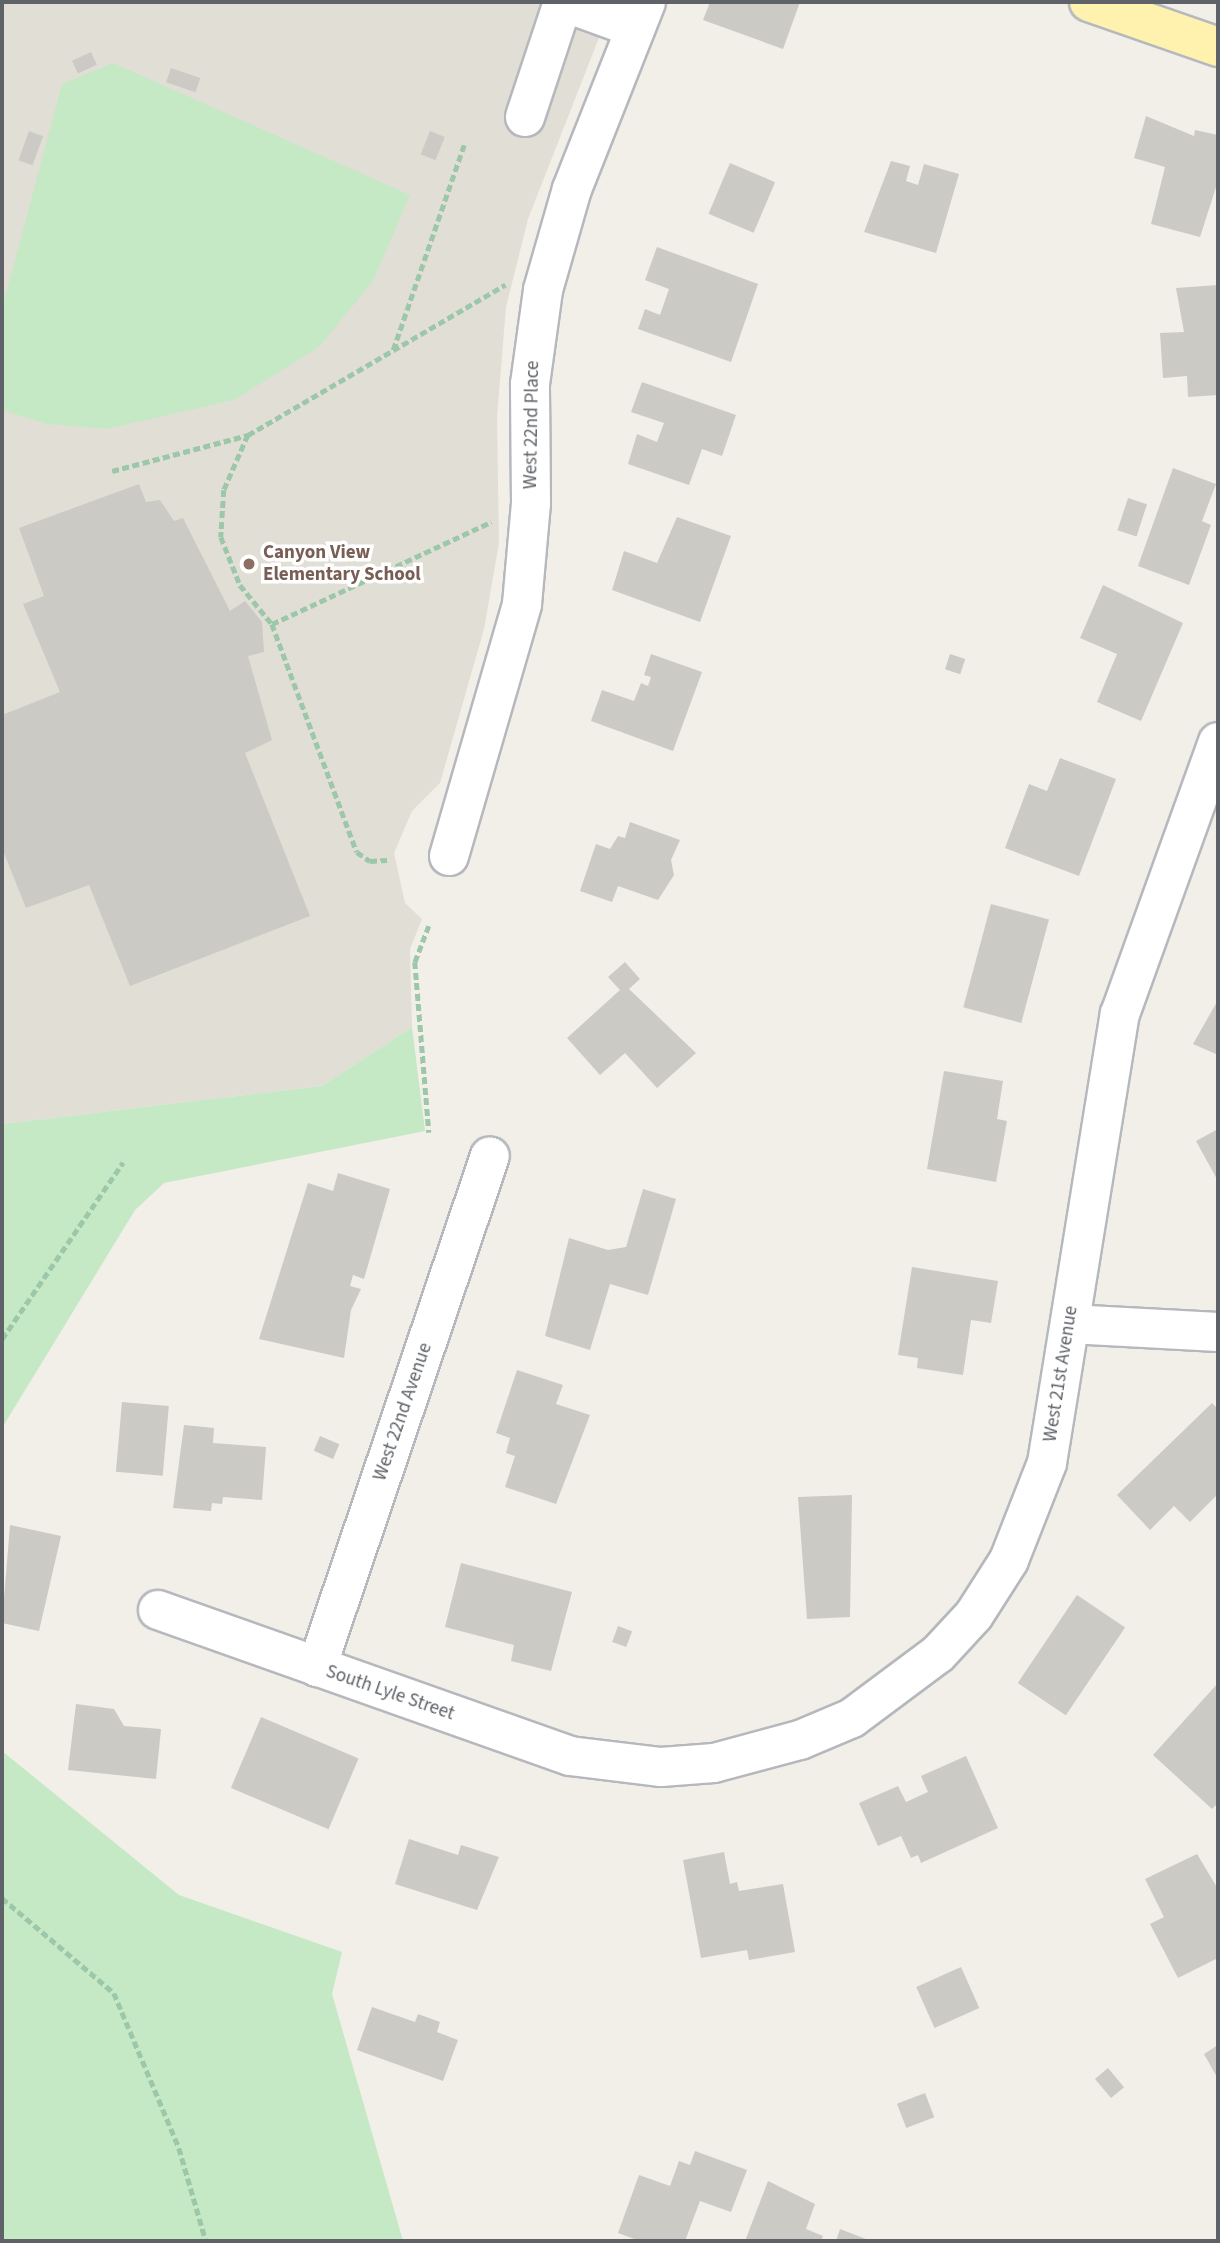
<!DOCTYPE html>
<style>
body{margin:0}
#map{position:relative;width:1220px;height:2243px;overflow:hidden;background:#f1efe8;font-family:"Source Sans 3",sans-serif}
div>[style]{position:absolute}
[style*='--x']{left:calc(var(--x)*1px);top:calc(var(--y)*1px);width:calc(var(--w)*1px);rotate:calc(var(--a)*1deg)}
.education>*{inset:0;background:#e1ded6}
.green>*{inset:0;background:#c5e8c5}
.building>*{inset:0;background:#cccac5;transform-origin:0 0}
.path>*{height:4.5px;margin-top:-2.25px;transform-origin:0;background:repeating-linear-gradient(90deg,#9cc7a9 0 7px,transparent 0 10.5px)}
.roads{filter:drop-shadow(2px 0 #b5b8bc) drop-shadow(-2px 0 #b5b8bc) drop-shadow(0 2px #b5b8bc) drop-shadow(0 -2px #b5b8bc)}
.minor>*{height:38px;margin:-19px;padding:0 19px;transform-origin:19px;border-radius:19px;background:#fff}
.major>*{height:38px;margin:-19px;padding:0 19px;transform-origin:19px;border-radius:19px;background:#fff2af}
.dots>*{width:19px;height:19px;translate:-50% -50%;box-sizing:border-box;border:4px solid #fff;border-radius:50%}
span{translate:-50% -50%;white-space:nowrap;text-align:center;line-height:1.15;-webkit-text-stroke:7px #fff;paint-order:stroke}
.street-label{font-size:19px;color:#5f6368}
.education-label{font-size:19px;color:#785e54;font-weight:700}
.left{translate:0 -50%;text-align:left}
.frame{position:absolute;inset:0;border:4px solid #5f6368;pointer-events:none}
</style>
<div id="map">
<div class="education">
<i style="clip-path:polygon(2px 2px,613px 2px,528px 219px,506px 307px,497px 417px,499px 543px,484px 629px,440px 783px,412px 811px,394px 853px,405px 903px,422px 919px,410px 949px,412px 1027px,322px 1086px,2px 1124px)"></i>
</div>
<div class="green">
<i style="clip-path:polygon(113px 63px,410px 195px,373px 281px,319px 347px,234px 400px,106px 429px,47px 424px,2px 410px,2px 309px,62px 84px)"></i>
<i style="clip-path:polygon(412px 1027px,425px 1131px,164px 1183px,135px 1210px,2px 1428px,2px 1124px,322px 1086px)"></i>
<i style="clip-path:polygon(2px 1751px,179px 1895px,342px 1952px,332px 1994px,403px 2241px,2px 2241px)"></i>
</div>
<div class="building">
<i style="clip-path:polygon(710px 2px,800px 2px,783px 49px,703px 20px)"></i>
<i style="left:91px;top:52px;width:14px;height:21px;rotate:65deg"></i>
<i style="left:171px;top:68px;width:31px;height:15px;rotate:19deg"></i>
<i style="clip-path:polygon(1146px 116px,1194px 136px,1195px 130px,1218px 135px,1218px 181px,1200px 237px,1151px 224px,1165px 167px,1134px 158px)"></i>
<i style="left:29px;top:131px;width:15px;height:31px;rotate:20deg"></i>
<i style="left:430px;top:131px;width:16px;height:25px;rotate:22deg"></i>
<i style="clip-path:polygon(891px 161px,910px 166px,906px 181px,918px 185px,924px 164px,959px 174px,936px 253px,864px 232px)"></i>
<i style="left:730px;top:163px;width:49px;height:55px;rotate:23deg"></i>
<i style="clip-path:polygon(657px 247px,758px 284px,731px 362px,638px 329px,645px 309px,660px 315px,669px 289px,645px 280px)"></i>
<i style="clip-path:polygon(1218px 285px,1218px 395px,1188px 397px,1187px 376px,1163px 378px,1160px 333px,1184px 332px,1176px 288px)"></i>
<i style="clip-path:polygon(642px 382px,736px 415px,722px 456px,702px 449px,689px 485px,628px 464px,637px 434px,657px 442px,664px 423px,631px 412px)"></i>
<i style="clip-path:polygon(1173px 468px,1216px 484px,1202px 521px,1211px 525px,1189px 585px,1138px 566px)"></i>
<i style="clip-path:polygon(139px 484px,146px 502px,160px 500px,174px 521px,183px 518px,230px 611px,245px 601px,262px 622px,264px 652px,248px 656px,272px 740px,245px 753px,310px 916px,130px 986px,89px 885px,26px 908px,2px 848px,2px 715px,60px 692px,23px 604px,44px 596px,19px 528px)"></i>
<i style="left:1128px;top:498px;width:20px;height:34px;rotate:18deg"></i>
<i style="clip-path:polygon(677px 517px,731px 536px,700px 622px,612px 590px,624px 551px,657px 563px)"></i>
<i style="clip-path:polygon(1103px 585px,1183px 623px,1141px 721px,1097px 702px,1117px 654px,1080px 638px)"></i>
<i style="clip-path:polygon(651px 654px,702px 672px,673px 751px,591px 721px,602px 690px,634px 701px,641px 683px,648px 686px,651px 677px,644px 675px)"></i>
<i style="left:950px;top:654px;width:16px;height:16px;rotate:18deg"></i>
<i style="clip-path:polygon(1060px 758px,1116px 779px,1079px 876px,1005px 848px,1029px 784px,1047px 791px)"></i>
<i style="clip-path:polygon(630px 822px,680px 840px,671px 860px,674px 875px,658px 900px,618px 886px,612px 902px,580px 891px,596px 844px,610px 849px,618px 836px,625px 838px)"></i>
<i style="left:991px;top:904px;width:60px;height:107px;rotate:15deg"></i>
<i style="clip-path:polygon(625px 962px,640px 979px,629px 989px,696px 1053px,657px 1088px,625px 1053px,600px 1075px,567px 1038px,620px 990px,608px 977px)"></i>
<i style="clip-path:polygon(1218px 1000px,1218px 1055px,1193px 1044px)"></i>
<i style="clip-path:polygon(944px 1071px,1003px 1081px,997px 1119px,1007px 1121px,996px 1182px,927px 1169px)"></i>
<i style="clip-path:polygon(1218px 1129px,1218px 1181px,1196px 1141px)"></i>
<i style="clip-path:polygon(338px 1173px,390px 1189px,364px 1279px,353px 1275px,350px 1286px,361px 1289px,351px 1310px,344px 1358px,259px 1339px,308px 1183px,333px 1191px)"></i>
<i style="clip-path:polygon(643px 1189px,676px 1199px,648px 1295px,610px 1284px,590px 1350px,545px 1336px,569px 1238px,608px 1250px,626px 1247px)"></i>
<i style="clip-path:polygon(912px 1267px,998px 1281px,991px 1323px,971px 1320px,963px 1375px,917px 1368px,918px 1358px,898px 1355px)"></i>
<i style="clip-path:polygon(517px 1370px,563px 1385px,556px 1404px,590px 1415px,556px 1504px,505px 1487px,515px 1456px,506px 1453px,510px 1438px,496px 1433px)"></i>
<i style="left:122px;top:1402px;width:47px;height:70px;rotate:5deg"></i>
<i style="clip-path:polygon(1212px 1403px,1218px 1409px,1218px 1494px,1190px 1522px,1174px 1506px,1150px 1530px,1117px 1495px)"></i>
<i style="clip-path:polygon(184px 1425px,214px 1428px,213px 1443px,266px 1447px,262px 1500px,223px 1497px,222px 1504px,212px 1503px,211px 1511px,173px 1508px)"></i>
<i style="left:320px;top:1436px;width:21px;height:16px;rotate:23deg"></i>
<i style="clip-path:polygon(852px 1495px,850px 1617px,807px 1619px,798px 1497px)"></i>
<i style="clip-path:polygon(10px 1525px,61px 1536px,39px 1631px,2px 1623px)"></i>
<i style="clip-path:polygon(461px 1563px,572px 1592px,551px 1671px,511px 1661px,514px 1645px,445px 1627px)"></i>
<i style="left:1077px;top:1595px;width:58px;height:106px;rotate:34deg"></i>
<i style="left:618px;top:1626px;width:15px;height:17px;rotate:20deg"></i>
<i style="clip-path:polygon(1218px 1683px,1218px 1803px,1212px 1809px,1153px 1755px)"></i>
<i style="clip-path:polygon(76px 1704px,114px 1709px,124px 1726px,161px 1729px,156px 1779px,68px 1770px)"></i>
<i style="left:261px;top:1717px;width:106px;height:77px;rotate:23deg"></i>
<i style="clip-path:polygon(966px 1756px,998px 1828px,921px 1863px,918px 1855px,911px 1858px,901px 1836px,878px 1846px,859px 1803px,898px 1786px,906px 1802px,928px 1792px,921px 1776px)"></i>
<i style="clip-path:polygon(409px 1839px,458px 1855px,461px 1845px,499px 1857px,477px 1910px,395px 1884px)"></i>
<i style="clip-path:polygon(724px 1852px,730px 1884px,737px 1882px,739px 1891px,783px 1884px,795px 1952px,749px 1960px,747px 1950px,701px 1958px,683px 1860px)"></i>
<i style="clip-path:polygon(1197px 1854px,1218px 1889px,1218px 1958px,1178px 1978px,1150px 1924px,1164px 1917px,1145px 1879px)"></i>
<i style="left:961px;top:1967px;width:45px;height:49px;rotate:66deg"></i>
<i style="clip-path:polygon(372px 2007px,415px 2022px,418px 2014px,440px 2022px,437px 2032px,458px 2040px,443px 2081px,357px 2050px)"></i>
<i style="clip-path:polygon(1218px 2045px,1218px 2079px,1204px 2054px)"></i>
<i style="left:1108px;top:2068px;width:25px;height:17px;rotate:50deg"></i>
<i style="left:925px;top:2093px;width:26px;height:30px;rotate:69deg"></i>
<i style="clip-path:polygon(695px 2151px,747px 2170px,731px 2212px,700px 2201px,685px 2241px,640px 2241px,618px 2233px,639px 2175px,670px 2186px,679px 2161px,690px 2165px)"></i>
<i style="clip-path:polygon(768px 2181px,815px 2204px,806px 2229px,823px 2236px,821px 2241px,745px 2241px)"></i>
<i style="clip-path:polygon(840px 2229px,871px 2241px,836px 2241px)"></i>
</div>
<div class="path">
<i style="--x:393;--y:350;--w:217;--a:-70.9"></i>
<i style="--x:248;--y:435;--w:60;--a:113.6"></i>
<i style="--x:224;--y:490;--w:47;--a:93.7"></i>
<i style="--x:221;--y:537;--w:52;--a:68.4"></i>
<i style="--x:240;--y:585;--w:50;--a:50.6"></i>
<i style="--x:272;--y:624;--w:243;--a:69.6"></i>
<i style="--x:357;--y:852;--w:16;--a:35"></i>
<i style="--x:370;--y:861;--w:17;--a:-3"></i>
<i style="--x:112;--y:471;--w:141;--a:-14.8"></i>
<i style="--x:248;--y:435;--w:298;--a:-30.3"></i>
<i style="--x:272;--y:624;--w:242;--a:-25"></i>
<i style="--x:429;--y:926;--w:39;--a:111"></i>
<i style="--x:415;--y:962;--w:171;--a:85.3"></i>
<i style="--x:2;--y:1339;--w:214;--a:-55.6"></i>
<i style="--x:2;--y:1898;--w:147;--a:40.3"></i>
<i style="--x:114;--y:1993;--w:168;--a:67.2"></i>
<i style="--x:179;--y:2148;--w:97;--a:73.8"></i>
</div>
<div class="roads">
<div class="minor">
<i style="--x:563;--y:2;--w:77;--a:19.9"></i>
<i style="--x:525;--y:117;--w:121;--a:-71.7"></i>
<i style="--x:449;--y:856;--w:262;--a:-73.8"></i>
<i style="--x:522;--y:604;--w:100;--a:-84.9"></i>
<i style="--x:531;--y:504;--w:120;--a:-90.5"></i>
<i style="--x:530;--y:384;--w:95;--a:-82.1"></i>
<i style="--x:543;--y:290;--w:105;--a:-74"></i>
<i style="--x:572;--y:189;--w:201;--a:-68.4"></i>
<i style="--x:1070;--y:1324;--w:148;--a:3.1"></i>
<i style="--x:158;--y:1610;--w:437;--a:19.5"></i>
<i style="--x:570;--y:1756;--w:92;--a:6.9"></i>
<i style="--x:661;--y:1767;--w:53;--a:-4.3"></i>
<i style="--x:714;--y:1763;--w:89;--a:-15"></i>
<i style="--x:800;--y:1740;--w:56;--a:-22.9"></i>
<i style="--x:852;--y:1718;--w:107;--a:-36.7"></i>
<i style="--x:938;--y:1654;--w:53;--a:-47.3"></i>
<i style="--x:974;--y:1615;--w:65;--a:-57.5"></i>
<i style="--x:1009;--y:1560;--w:104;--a:-68.6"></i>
<i style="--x:1047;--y:1463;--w:455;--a:-80.8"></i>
<i style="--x:1120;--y:1014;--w:289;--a:-70.2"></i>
<i style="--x:317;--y:1667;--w:539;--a:-71.3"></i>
</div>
<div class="major">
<i style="--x:1089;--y:2;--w:137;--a:19.2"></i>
</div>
</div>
<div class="dots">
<i style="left:249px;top:564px;background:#8d6e63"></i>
</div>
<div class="street-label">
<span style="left:532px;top:425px;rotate:-89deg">West 22nd Place</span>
<span style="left:1061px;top:1374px;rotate:-81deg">West 21st Avenue</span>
<span style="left:403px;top:1412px;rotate:-71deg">West 22nd Avenue</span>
<span style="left:390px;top:1693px;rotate:19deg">South Lyle Street</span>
</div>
<div class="education-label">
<span class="left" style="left:263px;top:564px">Canyon View<br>Elementary School</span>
</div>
<div class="frame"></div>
</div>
